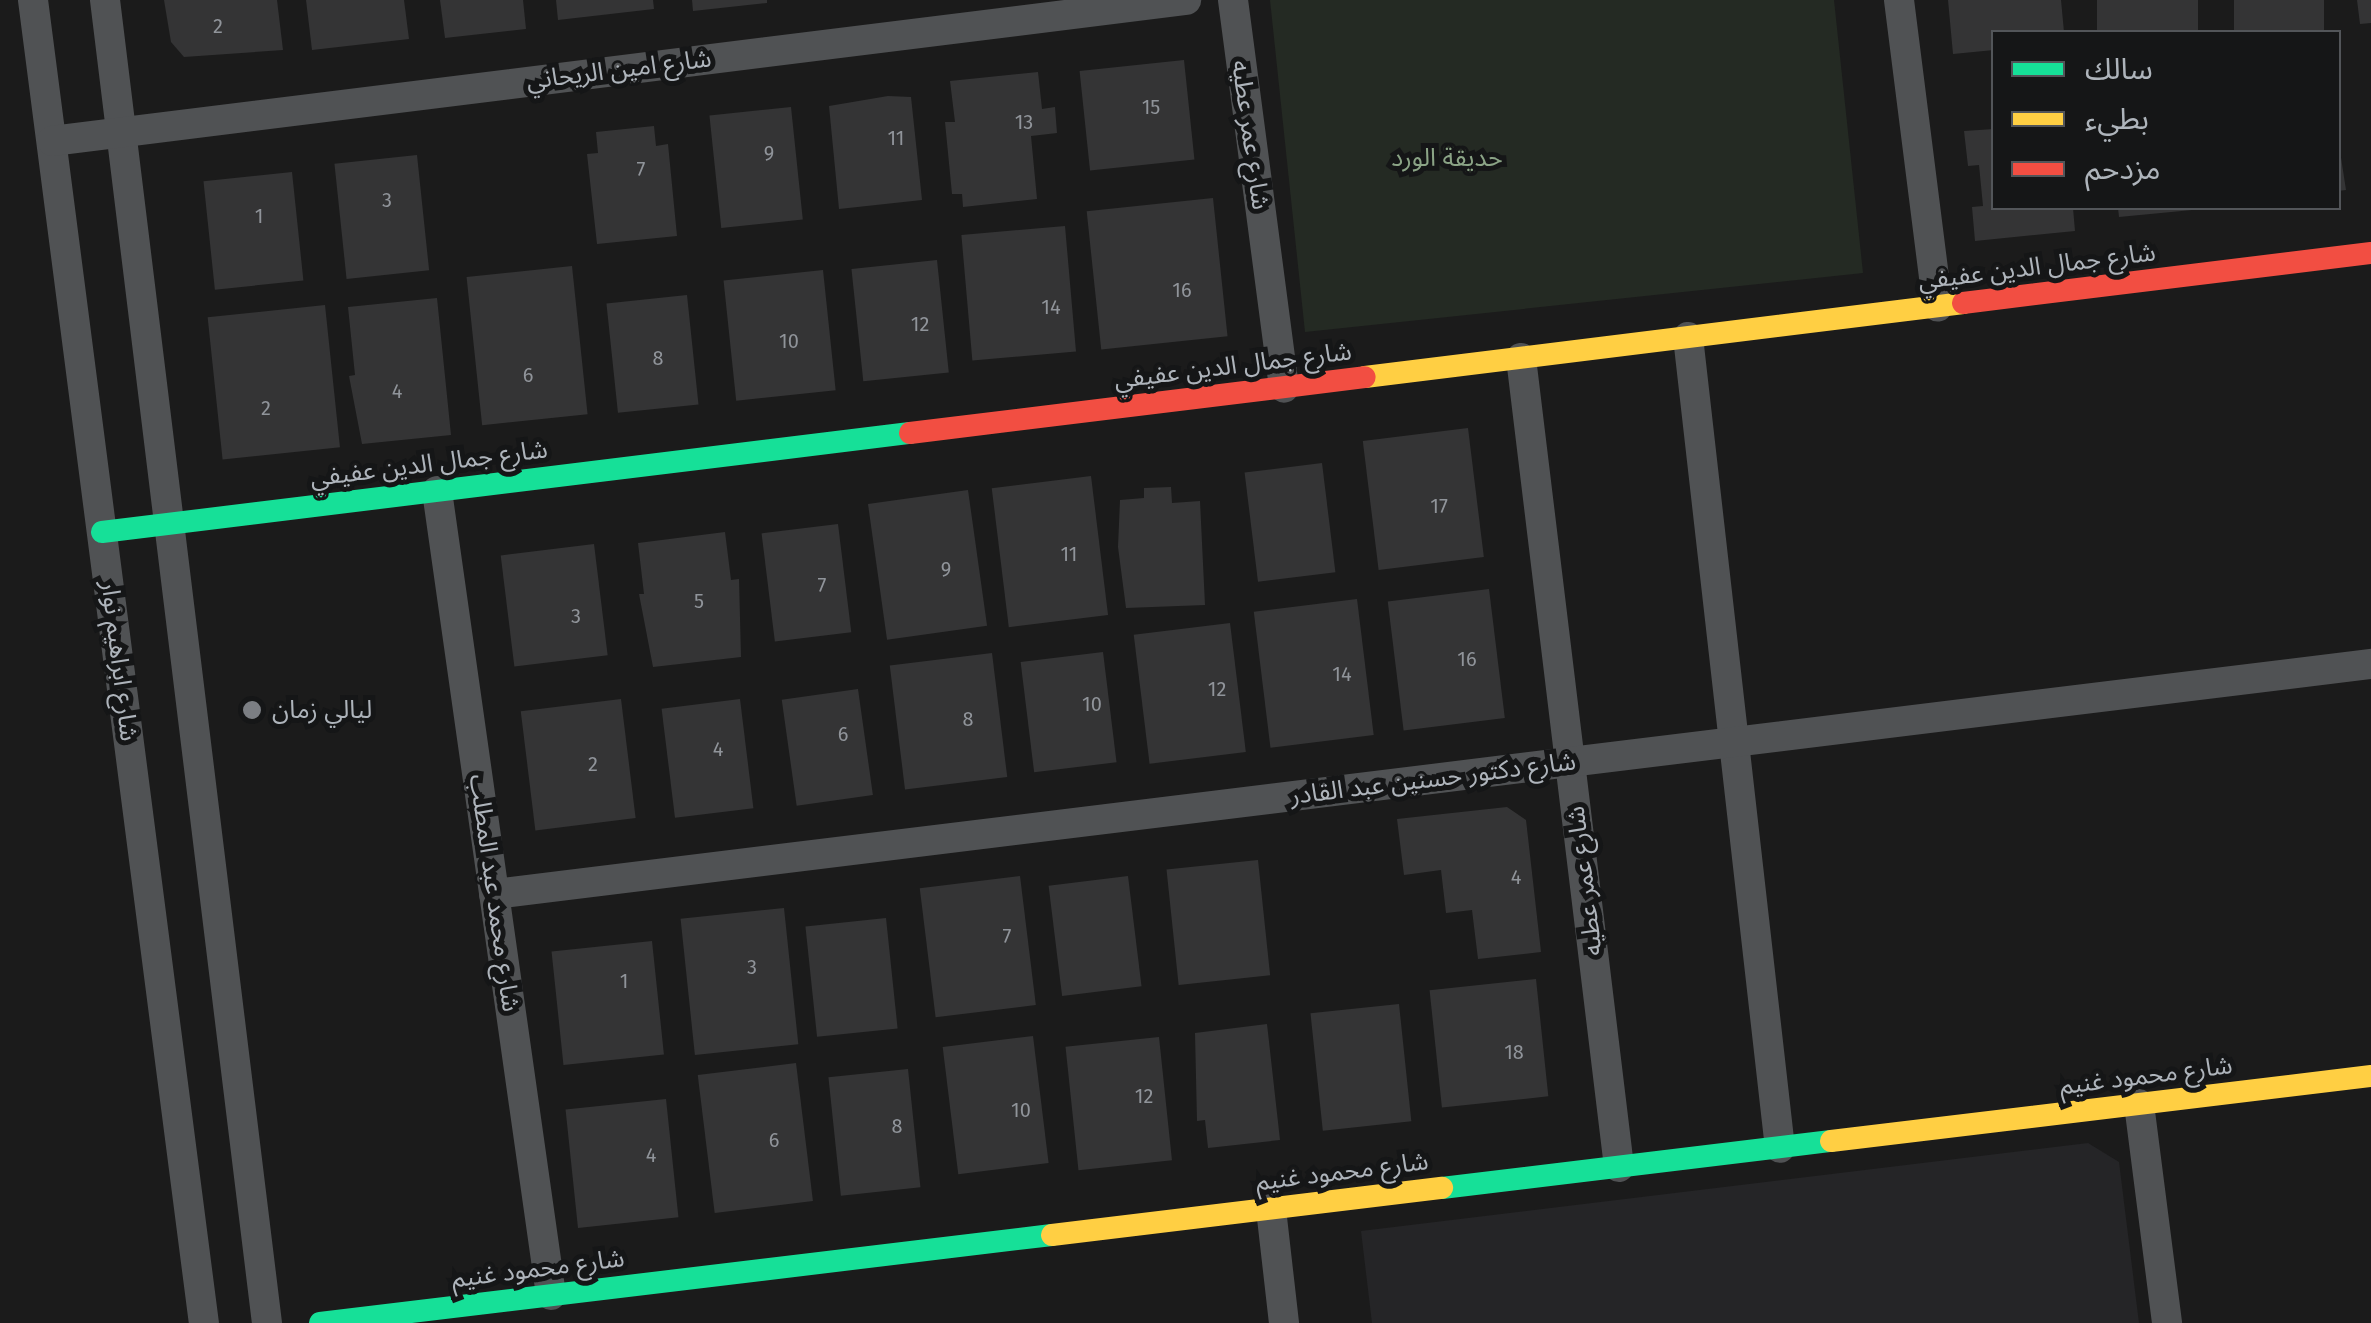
<!DOCTYPE html>
<meta charset="utf-8">
<style>
body{margin:0}
#map{position:relative;width:2371px;height:1323px;overflow:hidden;background:#1b1b1b;font-family:"Fira Sans","Noto Sans Arabic",sans-serif}
div>[style]{position:absolute}
[style*='--x']{left:calc(var(--x)*1px);top:calc(var(--y)*1px);width:calc(var(--w)*1px);rotate:calc(var(--a)*1deg)}
.built>*{inset:0;background:#252527}
.green>*{inset:0;background:#242a23}
.building>*{inset:0;background:#343435;transform-origin:0 0}
.street>*{height:30px;margin:-15px;padding:0 15px;transform-origin:15px;border-radius:15px;background:#505254}
.fast>*{height:22px;margin:-11px;padding:0 11px;transform-origin:11px;border-radius:11px;background:#16e098}
.slow>*{height:22px;margin:-11px;padding:0 11px;transform-origin:11px;border-radius:11px;background:#ffcf43}
.jam>*{height:22px;margin:-11px;padding:0 11px;transform-origin:11px;border-radius:11px;background:#f24e42}
.dots>*{width:28px;height:28px;translate:-50% -50%;box-sizing:border-box;border:5px solid #151617;border-radius:50%}
span{translate:-50% -50%;white-space:nowrap;text-align:center;line-height:1.15;-webkit-text-stroke:10px #151617;paint-order:stroke}
.number-label{font-size:20px;color:#90949a}
.number-label span{-webkit-text-stroke-width:0}
.street-label{font-size:25px;color:#aeb4bb}
.park-label{font-size:25px;color:#8ba486}
.poi-label{font-size:25px;color:#aeb4bb}
.left{translate:0 -50%;text-align:left}
.legend{position:absolute;left:1991px;top:30px;width:350px;height:180px;box-sizing:border-box;background:#151617;border:2px solid #525559;margin:0;padding:12px 18px;list-style:none;font-size:30px;color:#aeb4bb}
.legend li{display:flex;align-items:center;gap:20px;height:50px}
.legend b{width:50px;border:2px solid #525559}
</style>
<div id="map">
<div class="built">
<i style="clip-path:polygon(2088px 1143px,2119px 1162px,2139px 1323px,1372px 1323px,1361px 1231px)"></i>
</div>
<div class="green">
<i style="clip-path:polygon(1270px 0,1834px 0,1863px 273px,1305px 332px)"></i>
</div>
<div class="building">
<i style="clip-path:polygon(164px 0,277px 0,283px 50px,184px 57px,171px 42px)"></i>
<i style="clip-path:polygon(306px 0,404px 0,409px 39px,312px 50px)"></i>
<i style="clip-path:polygon(440px 0,523px 0,526px 29px,445px 38px)"></i>
<i style="clip-path:polygon(556px 0,653px 0,654px 9px,558px 20px)"></i>
<i style="clip-path:polygon(692px 0,767px 0,767px 3px,693px 11px)"></i>
<i style="clip-path:polygon(1948px 0,2061px 0,2064px 32px,1994px 32px,1994px 50px,1953px 54px)"></i>
<i style="left:2097px;top:0;width:101px;height:32px"></i>
<i style="left:2234px;top:0;width:90px;height:32px"></i>
<i style="clip-path:polygon(2357px 0,2371px 0,2371px 23px,2360px 24px)"></i>
<i style="left:1184px;top:60px;width:100px;height:105px;rotate:84deg"></i>
<i style="clip-path:polygon(1038px 72px,1042px 109px,1055px 107px,1057px 133px,1031px 136px,1037px 199px,963px 207px,962px 194px,952px 194px,945px 122px,955px 122px,950px 81px)"></i>
<i style="clip-path:polygon(888px 96px,911px 97px,922px 200px,839px 209px,829px 106px)"></i>
<i style="left:791px;top:107px;width:113px;height:82px;rotate:84deg"></i>
<i style="clip-path:polygon(654px 126px,656px 146px,668px 144px,677px 236px,597px 244px,587px 154px,598px 153px,596px 132px)"></i>
<i style="clip-path:polygon(1994px 129px,1994px 208px,2073px 208px,2075px 231px,1975px 241px,1972px 207px,1983px 206px,1979px 165px,1968px 166px,1964px 131px)"></i>
<i style="clip-path:polygon(2338px 138px,2346px 190px,2338px 191px)"></i>
<i style="left:417px;top:155px;width:116px;height:83px;rotate:84deg"></i>
<i style="left:292px;top:172px;width:109px;height:89px;rotate:84deg"></i>
<i style="left:1213px;top:198px;width:139px;height:127px;rotate:84deg"></i>
<i style="clip-path:polygon(2118px 208px,2192px 208px,2192px 210px,2119px 217px)"></i>
<i style="left:1065px;top:226px;width:126px;height:104px;rotate:85deg"></i>
<i style="left:937px;top:260px;width:113px;height:86px;rotate:84deg"></i>
<i style="left:572px;top:266px;width:149px;height:106px;rotate:84deg"></i>
<i style="left:823px;top:270px;width:121px;height:100px;rotate:84deg"></i>
<i style="left:687px;top:295px;width:110px;height:81px;rotate:84deg"></i>
<i style="clip-path:polygon(437px 298px,451px 435px,362px 444px,349px 376px,355px 375px,348px 307px)"></i>
<i style="left:325px;top:305px;width:143px;height:118px;rotate:84deg"></i>
<i style="left:1468px;top:428px;width:130px;height:106px;rotate:83deg"></i>
<i style="left:1322px;top:463px;width:110px;height:78px;rotate:83deg"></i>
<i style="left:1091px;top:476px;width:140px;height:100px;rotate:83deg"></i>
<i style="clip-path:polygon(1171px 487px,1172px 503px,1200px 501px,1205px 605px,1126px 608px,1118px 547px,1120px 500px,1144px 498px,1144px 488px)"></i>
<i style="left:968px;top:490px;width:137px;height:101px;rotate:82deg"></i>
<i style="left:838px;top:524px;width:109px;height:77px;rotate:83deg"></i>
<i style="clip-path:polygon(725px 532px,731px 580px,739px 579px,741px 657px,653px 667px,639px 594px,644px 594px,638px 543px)"></i>
<i style="left:594px;top:544px;width:112px;height:94px;rotate:83deg"></i>
<i style="left:1489px;top:589px;width:130px;height:102px;rotate:83deg"></i>
<i style="left:1357px;top:599px;width:137px;height:104px;rotate:83deg"></i>
<i style="left:1230px;top:623px;width:130px;height:97px;rotate:83deg"></i>
<i style="left:1103px;top:652px;width:111px;height:83px;rotate:83deg"></i>
<i style="left:992px;top:653px;width:125px;height:103px;rotate:83deg"></i>
<i style="left:858px;top:689px;width:107px;height:77px;rotate:82deg"></i>
<i style="left:621px;top:699px;width:120px;height:101px;rotate:83deg"></i>
<i style="left:740px;top:699px;width:110px;height:79px;rotate:83deg"></i>
<i style="clip-path:polygon(1507px 807px,1526px 820px,1541px 952px,1478px 959px,1472px 910px,1446px 913px,1441px 870px,1404px 875px,1397px 819px)"></i>
<i style="left:1258px;top:860px;width:116px;height:92px;rotate:84deg"></i>
<i style="left:1020px;top:876px;width:130px;height:101px;rotate:83deg"></i>
<i style="left:1128px;top:876px;width:111px;height:80px;rotate:83deg"></i>
<i style="left:784px;top:908px;width:137px;height:104px;rotate:84deg"></i>
<i style="left:886px;top:918px;width:111px;height:81px;rotate:84deg"></i>
<i style="left:652px;top:941px;width:114px;height:101px;rotate:84deg"></i>
<i style="left:1536px;top:979px;width:118px;height:107px;rotate:84deg"></i>
<i style="left:1399px;top:1004px;width:118px;height:89px;rotate:84deg"></i>
<i style="clip-path:polygon(1267px 1024px,1280px 1140px,1208px 1148px,1205px 1120px,1197px 1121px,1195px 1033px)"></i>
<i style="left:1033px;top:1036px;width:128px;height:91px;rotate:83deg"></i>
<i style="left:1159px;top:1037px;width:124px;height:94px;rotate:84deg"></i>
<i style="left:796px;top:1063px;width:139px;height:99px;rotate:83deg"></i>
<i style="left:908px;top:1069px;width:119px;height:80px;rotate:84deg"></i>
<i style="left:666px;top:1099px;width:119px;height:101px;rotate:84deg"></i>
</div>
<div class="street">
<i style="--x:33;--y:0;--w:1334;--a:82.64"></i>
<i style="--x:105;--y:0;--w:1333;--a:83.02"></i>
<i style="--x:1233;--y:0;--w:391;--a:82.5"></i>
<i style="--x:1899;--y:0;--w:309;--a:82.8"></i>
<i style="--x:52;--y:141;--w:1143;--a:-7.09"></i>
<i style="--x:1688;--y:337;--w:816;--a:83.53"></i>
<i style="--x:1521;--y:358;--w:815;--a:83.09"></i>
<i style="--x:437;--y:491;--w:812;--a:81.93"></i>
<i style="--x:494;--y:894;--w:1891;--a:-6.99"></i>
<i style="--x:2139;--y:1104;--w:221;--a:82.7"></i>
<i style="--x:1271;--y:1209;--w:115;--a:83.5"></i>
</div>
<div class="fast">
<i style="--x:102;--y:532;--w:814;--a:-6.99"></i>
<i style="--x:1442;--y:1188;--w:392;--a:-6.9"></i>
<i style="--x:320;--y:1323;--w:737;--a:-6.86"></i>
</div>
<div class="slow">
<i style="--x:1365;--y:377;--w:603;--a:-7.05"></i>
<i style="--x:1831;--y:1141;--w:544;--a:-6.86"></i>
<i style="--x:1052;--y:1235;--w:393;--a:-6.9"></i>
</div>
<div class="jam">
<i style="--x:1963;--y:303;--w:411;--a:-7"></i>
<i style="--x:910;--y:433;--w:458;--a:-7"></i>
</div>
<div class="dots">
<i style="left:252px;top:710px;background:#7b7e83"></i>
</div>
<div class="number-label">
<span style="left:218px;top:26px">2</span>
<span style="left:1151px;top:107px">15</span>
<span style="left:1024px;top:122px">13</span>
<span style="left:896px;top:138px">11</span>
<span style="left:769px;top:153px">9</span>
<span style="left:641px;top:169px">7</span>
<span style="left:387px;top:200px">3</span>
<span style="left:259px;top:216px">1</span>
<span style="left:1182px;top:290px">16</span>
<span style="left:1051px;top:307px">14</span>
<span style="left:920px;top:324px">12</span>
<span style="left:789px;top:341px">10</span>
<span style="left:658px;top:358px">8</span>
<span style="left:528px;top:375px">6</span>
<span style="left:397px;top:391px">4</span>
<span style="left:266px;top:408px">2</span>
<span style="left:1439px;top:506px">17</span>
<span style="left:1069px;top:554px">11</span>
<span style="left:946px;top:569px">9</span>
<span style="left:822px;top:585px">7</span>
<span style="left:699px;top:601px">5</span>
<span style="left:576px;top:616px">3</span>
<span style="left:1467px;top:659px">16</span>
<span style="left:1342px;top:674px">14</span>
<span style="left:1217px;top:689px">12</span>
<span style="left:1092px;top:704px">10</span>
<span style="left:968px;top:719px">8</span>
<span style="left:843px;top:734px">6</span>
<span style="left:718px;top:749px">4</span>
<span style="left:593px;top:764px">2</span>
<span style="left:1516px;top:877px">4</span>
<span style="left:1007px;top:936px">7</span>
<span style="left:752px;top:967px">3</span>
<span style="left:624px;top:981px">1</span>
<span style="left:1514px;top:1052px">18</span>
<span style="left:1144px;top:1096px">12</span>
<span style="left:1021px;top:1110px">10</span>
<span style="left:897px;top:1126px">8</span>
<span style="left:774px;top:1140px">6</span>
<span style="left:651px;top:1155px">4</span>
</div>
<div class="street-label">
<span style="left:619px;top:70px;rotate:-7deg">شارع امين الريحاني</span>
<span style="left:1250px;top:135px;rotate:82deg">شارع عمر عطيه</span>
<span style="left:2037px;top:267px;rotate:-7deg">شارع جمال الدين عفيفي</span>
<span style="left:1233px;top:366px;rotate:-7deg">شارع جمال الدين عفيفي</span>
<span style="left:429px;top:464px;rotate:-7deg">شارع جمال الدين عفيفي</span>
<span style="left:119px;top:661px;rotate:83deg">شارع ابراهيم نوار</span>
<span style="left:1433px;top:779px;rotate:-7deg">شارع دكتور حسنين عبد القادر</span>
<span style="left:1585px;top:881px;rotate:-97deg">شارع عمر عطيه</span>
<span style="left:494px;top:893px;rotate:82deg">شارع محمد عبد المطلب</span>
<span style="left:2146px;top:1076px;rotate:-7deg">شارع محمود غنيم</span>
<span style="left:1342px;top:1172px;rotate:-7deg">شارع محمود غنيم</span>
<span style="left:538px;top:1269px;rotate:-7deg">شارع محمود غنيم</span>
</div>
<div class="park-label">
<span style="left:1447px;top:158px">حديقة الورد</span>
</div>
<div class="poi-label">
<span class="left" style="left:272px;top:710px">ليالي زمان</span>
</div>
<ul class="legend">
<li><b style="height:12px;background:#16e098"></b>سالك</li>
<li><b style="height:12px;background:#ffcf43"></b>بطيء</li>
<li><b style="height:12px;background:#f24e42"></b>مزدحم</li>
</ul>
</div>
